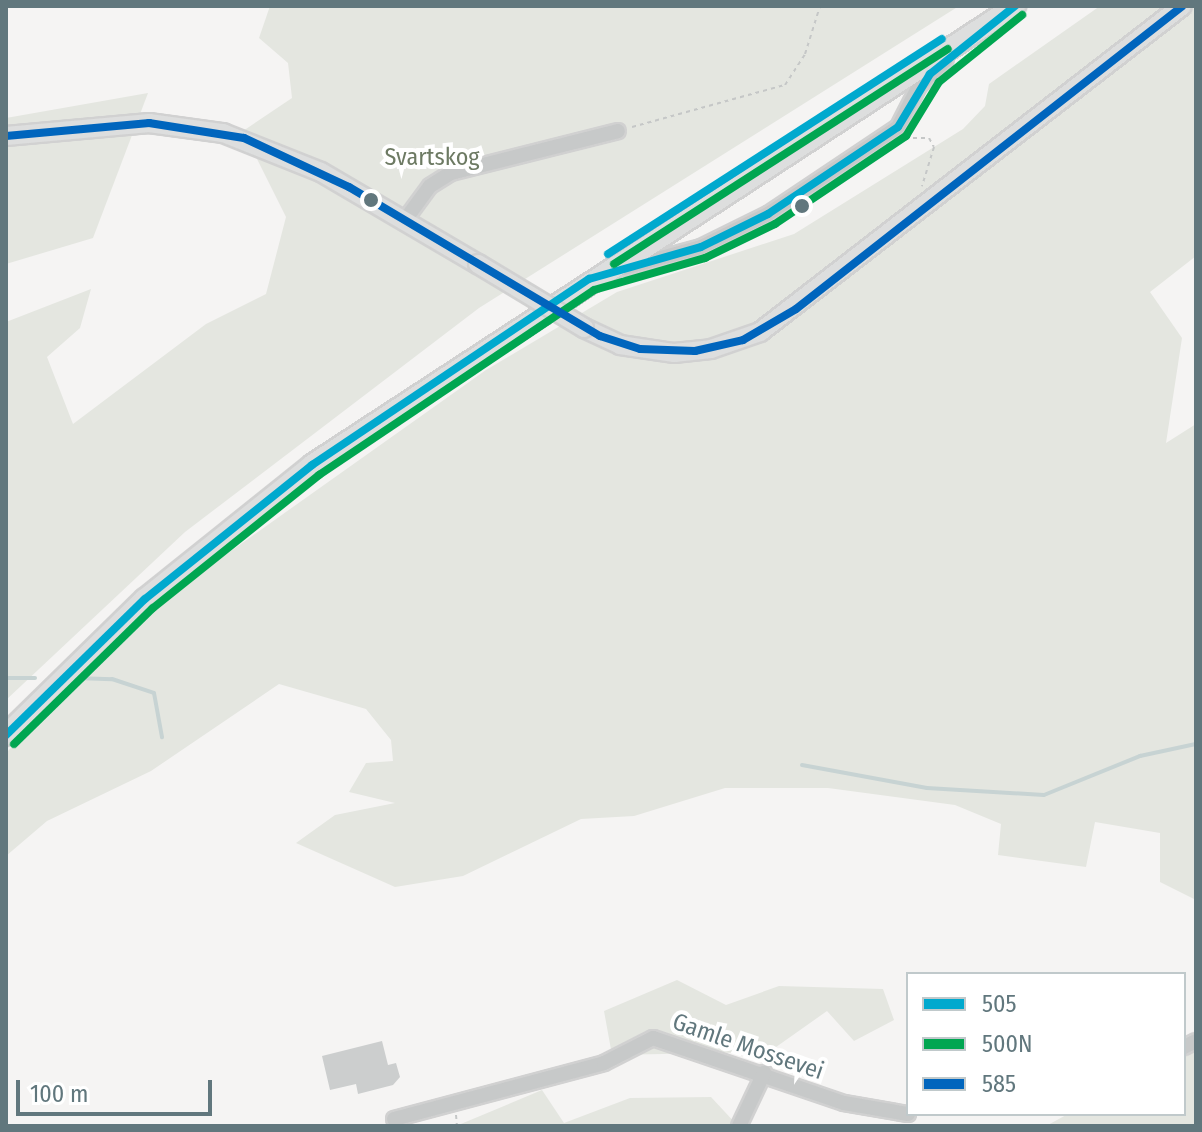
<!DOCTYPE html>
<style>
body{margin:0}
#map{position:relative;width:1202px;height:1132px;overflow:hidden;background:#f5f4f3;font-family:"Fira Sans Condensed",sans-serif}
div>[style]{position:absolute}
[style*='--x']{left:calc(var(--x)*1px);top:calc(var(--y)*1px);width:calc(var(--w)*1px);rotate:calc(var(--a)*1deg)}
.green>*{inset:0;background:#e4e6e0}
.stream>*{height:4px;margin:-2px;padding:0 2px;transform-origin:2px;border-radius:2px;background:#c7d3d3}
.building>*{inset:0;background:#cccece}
.path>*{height:2px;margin-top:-1px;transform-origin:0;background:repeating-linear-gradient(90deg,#c5c7c7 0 4px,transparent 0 8px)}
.roads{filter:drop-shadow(2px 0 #d1d1d1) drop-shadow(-2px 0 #d1d1d1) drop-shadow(0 2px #d1d1d1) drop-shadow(0 -2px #d1d1d1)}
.minor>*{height:14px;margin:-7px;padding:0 7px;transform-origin:7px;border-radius:7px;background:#c7c9c9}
.major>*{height:18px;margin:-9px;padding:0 9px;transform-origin:9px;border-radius:9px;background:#dddede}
.highway>*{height:20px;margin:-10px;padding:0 10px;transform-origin:10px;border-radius:10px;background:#dddede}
.bridges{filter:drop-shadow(2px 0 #d1d1d1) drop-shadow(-2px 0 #d1d1d1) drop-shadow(0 2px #d1d1d1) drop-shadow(0 -2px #d1d1d1)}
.major-bridge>*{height:18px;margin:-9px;padding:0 9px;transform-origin:9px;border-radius:9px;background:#dddede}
.bus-1>*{height:8px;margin:-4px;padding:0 4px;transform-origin:4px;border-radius:4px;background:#00a9ce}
.bus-2>*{height:8px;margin:-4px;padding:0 4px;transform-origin:4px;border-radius:4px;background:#00a651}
.bus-3>*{height:8px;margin:-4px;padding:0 4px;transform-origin:4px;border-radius:4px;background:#0065bd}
.dots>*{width:22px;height:22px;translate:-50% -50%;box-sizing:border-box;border:4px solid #fff;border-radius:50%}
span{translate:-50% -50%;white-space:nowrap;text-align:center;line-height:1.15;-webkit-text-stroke:8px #fff;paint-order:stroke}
.park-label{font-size:24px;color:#6d7a63}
.street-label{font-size:24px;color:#61777d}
.frame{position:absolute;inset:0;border:8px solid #61777d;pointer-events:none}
.legend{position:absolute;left:906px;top:972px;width:280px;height:144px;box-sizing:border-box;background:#fff;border:2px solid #c0c9cb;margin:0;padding:10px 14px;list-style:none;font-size:24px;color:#61777d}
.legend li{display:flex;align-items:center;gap:16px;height:40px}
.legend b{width:40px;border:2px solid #c0c9cb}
.scale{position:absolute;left:16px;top:1080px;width:196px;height:36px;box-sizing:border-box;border:4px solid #61777d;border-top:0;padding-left:10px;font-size:24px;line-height:28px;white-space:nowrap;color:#61777d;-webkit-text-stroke:6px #fff;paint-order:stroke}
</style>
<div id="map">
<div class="green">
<i style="clip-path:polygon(270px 6px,959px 6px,479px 308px,185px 532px,6px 700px,6px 322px,91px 289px,80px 328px,47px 357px,73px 424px,206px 324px,266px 294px,286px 217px,243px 131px,292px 98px,288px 63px,259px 38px)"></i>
<i style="clip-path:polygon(1100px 6px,1196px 6px,1196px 256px,1150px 292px,1182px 338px,1166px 443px,1196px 424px,1196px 900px,1160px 882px,1160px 833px,1095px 822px,1086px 867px,998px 855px,1001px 824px,955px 805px,828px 788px,725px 788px,634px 816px,581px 819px,463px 876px,395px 887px,296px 843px,335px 815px,395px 803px,349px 792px,366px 763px,393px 761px,391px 740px,366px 709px,279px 684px,151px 771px,47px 821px,6px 856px,6px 753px,108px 647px,207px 568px,486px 370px,617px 292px,794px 234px,963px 129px,985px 106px,989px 84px)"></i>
<i style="clip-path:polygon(148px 93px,93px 238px,6px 264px,6px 118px)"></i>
<i style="clip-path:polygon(677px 980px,726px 1005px,779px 986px,883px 989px,894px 1020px,854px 1041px,827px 1011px,769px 1052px,612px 1055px,604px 1011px)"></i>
<i style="clip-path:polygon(1196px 1035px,1196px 1126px,1046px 1126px,1068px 1114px,1184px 1114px,1184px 1042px)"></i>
<i style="clip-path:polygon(542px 1090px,564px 1123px,630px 1098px,711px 1097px,738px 1126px,456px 1126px)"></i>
</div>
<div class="stream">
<i style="--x:6;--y:678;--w:29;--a:0"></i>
<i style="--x:76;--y:678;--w:36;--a:2"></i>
<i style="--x:112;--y:679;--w:44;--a:18.4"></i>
<i style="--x:154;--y:693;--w:45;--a:79.7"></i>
<i style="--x:802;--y:765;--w:127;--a:10.4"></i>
<i style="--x:927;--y:788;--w:117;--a:3.4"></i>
<i style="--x:1044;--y:795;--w:104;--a:-22.1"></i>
<i style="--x:1140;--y:756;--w:57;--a:-12.1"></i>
</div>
<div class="building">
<i style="clip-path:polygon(382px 1041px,388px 1065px,396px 1063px,400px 1077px,393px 1085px,358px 1094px,356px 1084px,330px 1090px,322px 1056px)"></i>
</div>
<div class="path">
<i style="--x:632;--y:127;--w:159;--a:-15.4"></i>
<i style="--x:785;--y:85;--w:37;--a:-57"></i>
<i style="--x:805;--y:54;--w:50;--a:-72.6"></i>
<i style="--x:905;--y:138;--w:24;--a:0"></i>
<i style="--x:929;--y:138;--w:10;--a:61"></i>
<i style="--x:934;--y:147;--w:41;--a:107.1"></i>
<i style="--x:456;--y:1115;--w:11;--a:85"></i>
</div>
<div class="roads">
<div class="minor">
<i style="--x:405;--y:220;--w:42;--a:-53.7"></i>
<i style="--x:430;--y:186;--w:25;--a:-32"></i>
<i style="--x:451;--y:173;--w:172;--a:-14.1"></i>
<i style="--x:624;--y:268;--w:80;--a:-15.3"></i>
<i style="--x:701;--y:247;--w:75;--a:-26.2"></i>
<i style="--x:768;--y:214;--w:156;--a:-33.8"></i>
<i style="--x:898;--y:127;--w:46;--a:-62.9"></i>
<i style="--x:919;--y:86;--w:37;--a:-44"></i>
<i style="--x:1184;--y:1047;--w:13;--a:-27"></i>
<i style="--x:394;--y:1119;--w:217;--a:-14.9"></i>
<i style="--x:604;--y:1063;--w:55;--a:-27"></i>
<i style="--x:653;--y:1038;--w:202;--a:18.8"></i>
<i style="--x:844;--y:1103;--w:65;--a:9.8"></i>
<i style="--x:739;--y:1126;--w:59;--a:-64.7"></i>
</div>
<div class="major">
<i style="--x:6;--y:136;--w:144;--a:-5.2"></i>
<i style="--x:149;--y:123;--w:75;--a:7.7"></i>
<i style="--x:223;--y:133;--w:105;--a:21.7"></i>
<i style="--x:321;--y:172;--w:182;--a:30.4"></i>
<i style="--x:584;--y:328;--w:40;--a:25"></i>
<i style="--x:620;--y:345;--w:55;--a:8.4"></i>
<i style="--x:674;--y:353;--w:37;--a:-6"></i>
<i style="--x:711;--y:349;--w:52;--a:-19.1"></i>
<i style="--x:760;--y:332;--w:533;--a:-37.69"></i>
</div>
<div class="highway">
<i style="--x:6;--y:735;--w:194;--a:-44.4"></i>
<i style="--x:145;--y:599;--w:214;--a:-38.7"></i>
<i style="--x:312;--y:465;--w:840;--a:-33.14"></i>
</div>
</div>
<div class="bridges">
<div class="major-bridge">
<i style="--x:478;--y:264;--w:124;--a:31.1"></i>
</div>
</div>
<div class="bus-1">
<i style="--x:608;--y:254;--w:397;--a:-32.8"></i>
<i style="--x:6;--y:735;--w:194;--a:-44.4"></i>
<i style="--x:145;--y:599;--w:214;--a:-38.7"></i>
<i style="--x:312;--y:465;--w:334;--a:-33.9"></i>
<i style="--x:589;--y:279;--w:116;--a:-15.9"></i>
<i style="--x:701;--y:247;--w:75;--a:-26.2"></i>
<i style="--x:768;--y:214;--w:156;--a:-33.8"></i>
<i style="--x:898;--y:127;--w:62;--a:-58.9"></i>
<i style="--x:930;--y:74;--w:109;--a:-38.7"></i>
</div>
<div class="bus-2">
<i style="--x:614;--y:264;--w:397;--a:-32.8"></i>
<i style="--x:14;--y:744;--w:194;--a:-44.4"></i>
<i style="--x:153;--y:608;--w:213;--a:-38.7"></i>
<i style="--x:319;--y:475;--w:331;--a:-33.9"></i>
<i style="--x:594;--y:290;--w:116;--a:-16.1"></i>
<i style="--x:705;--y:258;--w:78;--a:-25.9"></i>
<i style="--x:775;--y:224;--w:158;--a:-33.9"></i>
<i style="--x:906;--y:136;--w:63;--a:-58.6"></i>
<i style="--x:939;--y:82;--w:107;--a:-38.9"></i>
</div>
<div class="bus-3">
<i style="--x:6;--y:136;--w:144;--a:-5.2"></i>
<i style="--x:149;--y:123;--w:96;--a:9"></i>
<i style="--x:244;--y:138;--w:116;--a:25"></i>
<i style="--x:349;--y:187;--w:292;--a:30.7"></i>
<i style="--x:600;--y:336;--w:42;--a:18"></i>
<i style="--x:640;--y:349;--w:55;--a:2.1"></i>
<i style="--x:695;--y:351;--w:49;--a:-12.9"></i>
<i style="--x:743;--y:340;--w:61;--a:-30.3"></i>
<i style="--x:796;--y:309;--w:491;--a:-38.1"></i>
</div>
<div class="dots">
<i style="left:371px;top:200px;background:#61777d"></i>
<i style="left:802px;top:206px;background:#61777d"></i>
</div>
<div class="park-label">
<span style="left:432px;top:158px">Svartskog</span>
</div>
<div class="street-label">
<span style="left:748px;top:1047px;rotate:19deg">Gamle Mossevei</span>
</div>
<div class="frame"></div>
<ul class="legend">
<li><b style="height:10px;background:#00a9ce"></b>505</li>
<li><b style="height:10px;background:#00a651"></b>500N</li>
<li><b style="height:10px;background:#0065bd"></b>585</li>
</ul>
<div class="scale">100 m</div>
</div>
